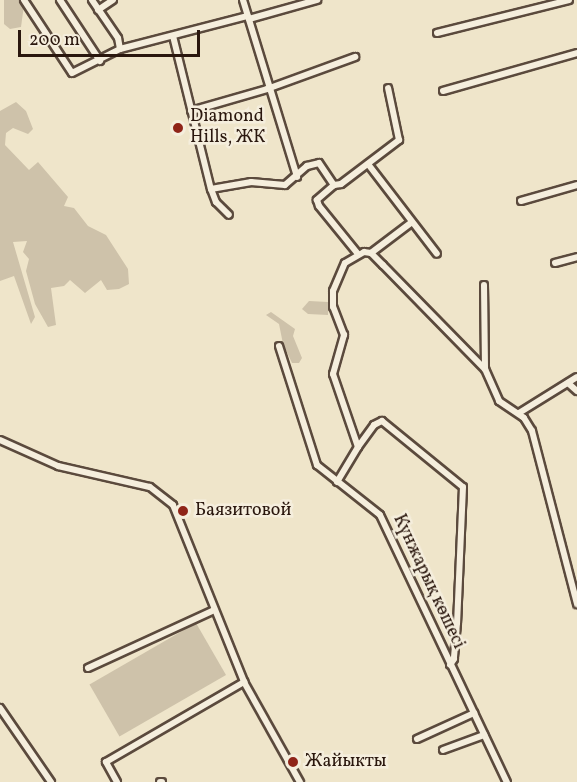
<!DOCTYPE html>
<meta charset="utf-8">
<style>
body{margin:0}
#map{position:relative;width:577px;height:782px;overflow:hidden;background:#efe5ca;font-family:Vollkorn,serif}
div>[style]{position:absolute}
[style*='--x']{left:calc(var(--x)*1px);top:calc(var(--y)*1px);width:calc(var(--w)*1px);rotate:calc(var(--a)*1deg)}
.green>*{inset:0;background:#cec2aa;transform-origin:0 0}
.roads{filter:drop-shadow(2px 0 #5b4a3d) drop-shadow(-2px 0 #5b4a3d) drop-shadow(0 2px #5b4a3d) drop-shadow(0 -2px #5b4a3d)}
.minor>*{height:6px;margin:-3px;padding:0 3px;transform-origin:3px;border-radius:3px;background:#f5eedd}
.dots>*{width:16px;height:16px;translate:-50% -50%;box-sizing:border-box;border:3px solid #f5eedd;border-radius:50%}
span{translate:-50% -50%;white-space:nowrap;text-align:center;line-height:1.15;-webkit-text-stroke:5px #f5eedd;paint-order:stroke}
.poi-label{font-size:18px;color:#2a170e}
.left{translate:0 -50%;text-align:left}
.street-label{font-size:18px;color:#2a170e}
.scale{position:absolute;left:18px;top:30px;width:182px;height:27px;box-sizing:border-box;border:3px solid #2a170e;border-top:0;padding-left:8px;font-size:18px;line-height:21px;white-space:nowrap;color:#2a170e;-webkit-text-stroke:4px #f5eedd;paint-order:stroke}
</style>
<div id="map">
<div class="green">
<i style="clip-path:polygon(4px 0,21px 0,24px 5px,21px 27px,10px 29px,4px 24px)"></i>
<i style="clip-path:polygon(16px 102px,26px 111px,33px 129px,28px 134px,13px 128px,6px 133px,5px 145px,29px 170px,38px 162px,68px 197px,64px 206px,74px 208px,88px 226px,106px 235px,128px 269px,129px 284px,119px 289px,107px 290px,101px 280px,85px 293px,70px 280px,64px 286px,51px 288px,56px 325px,48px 327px,35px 304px,26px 271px,29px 259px,23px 252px,27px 241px,13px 242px,35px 317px,31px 324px,14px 276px,0 281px,0 111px)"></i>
<i style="clip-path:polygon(309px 301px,328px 302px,328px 315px,308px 314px,302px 309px)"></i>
<i style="clip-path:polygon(271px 312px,295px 329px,293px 336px,302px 358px,299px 363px,292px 363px,283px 344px,279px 324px,266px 315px)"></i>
<i style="left:196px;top:623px;width:60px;height:123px;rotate:60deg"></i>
</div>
<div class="roads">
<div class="minor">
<i style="--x:24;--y:0;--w:87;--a:56.7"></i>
<i style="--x:72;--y:73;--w:54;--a:-26.6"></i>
<i style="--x:120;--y:49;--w:11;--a:-100"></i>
<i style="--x:118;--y:38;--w:46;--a:-124.4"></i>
<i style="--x:60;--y:0;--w:73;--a:56.7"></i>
<i style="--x:243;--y:0;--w:185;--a:73"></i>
<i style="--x:98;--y:10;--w:18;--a:-34"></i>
<i style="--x:249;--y:19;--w:71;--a:-15.6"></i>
<i style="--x:437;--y:33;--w:136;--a:-14"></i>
<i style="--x:173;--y:36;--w:158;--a:76.1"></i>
<i style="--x:211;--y:189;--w:41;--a:-9.9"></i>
<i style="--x:251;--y:182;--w:34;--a:5"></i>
<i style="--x:285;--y:185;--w:29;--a:-41"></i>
<i style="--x:307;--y:166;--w:12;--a:-14"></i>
<i style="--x:319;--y:163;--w:27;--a:56"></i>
<i style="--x:334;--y:185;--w:23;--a:139"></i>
<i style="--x:317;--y:200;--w:6;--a:72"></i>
<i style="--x:319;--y:206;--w:62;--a:50.9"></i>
<i style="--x:120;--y:49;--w:132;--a:-14.5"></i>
<i style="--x:443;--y:91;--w:139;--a:-15.8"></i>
<i style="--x:191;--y:111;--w:79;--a:-16.1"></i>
<i style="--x:267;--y:89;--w:94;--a:-20"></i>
<i style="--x:368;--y:164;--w:113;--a:52.5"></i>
<i style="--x:334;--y:185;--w:7;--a:-8"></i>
<i style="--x:341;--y:184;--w:73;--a:-37.2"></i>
<i style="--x:399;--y:140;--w:53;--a:-101.9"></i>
<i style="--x:211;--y:189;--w:14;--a:69"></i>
<i style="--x:216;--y:202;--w:18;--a:45"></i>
<i style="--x:521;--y:201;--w:58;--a:-15.9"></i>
<i style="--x:371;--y:253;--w:51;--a:-37.1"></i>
<i style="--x:555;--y:263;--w:23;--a:-15"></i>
<i style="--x:484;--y:285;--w:84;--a:89.3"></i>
<i style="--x:279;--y:346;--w:125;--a:72.3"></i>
<i style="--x:317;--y:465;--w:80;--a:38.4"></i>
<i style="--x:380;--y:515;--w:296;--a:64.6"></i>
<i style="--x:568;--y:383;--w:12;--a:42"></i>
<i style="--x:519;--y:413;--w:68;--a:-31.8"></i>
<i style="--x:0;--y:440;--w:64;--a:24.1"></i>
<i style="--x:58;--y:466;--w:94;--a:12.9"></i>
<i style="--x:150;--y:487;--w:29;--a:38"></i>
<i style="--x:173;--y:505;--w:191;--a:68.1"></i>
<i style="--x:244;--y:682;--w:115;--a:60.8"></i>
<i style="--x:358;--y:447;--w:77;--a:-108.9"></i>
<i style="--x:333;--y:374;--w:41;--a:-74.2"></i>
<i style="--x:344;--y:335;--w:30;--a:-111"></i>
<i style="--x:333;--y:307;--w:16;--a:-90"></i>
<i style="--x:333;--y:291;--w:30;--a:-67"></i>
<i style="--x:345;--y:263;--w:22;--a:-30"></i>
<i style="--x:364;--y:252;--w:7;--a:8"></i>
<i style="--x:371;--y:253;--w:17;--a:45"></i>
<i style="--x:383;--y:265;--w:146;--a:45.6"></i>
<i style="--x:485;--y:369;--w:35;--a:66"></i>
<i style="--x:499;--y:401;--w:30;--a:34"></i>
<i style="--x:524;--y:418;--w:15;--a:58"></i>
<i style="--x:532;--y:431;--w:179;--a:75.4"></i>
<i style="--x:337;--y:482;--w:41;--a:-59"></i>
<i style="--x:358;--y:447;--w:27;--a:-54"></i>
<i style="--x:374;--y:425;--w:9;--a:-27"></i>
<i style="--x:382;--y:421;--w:104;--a:39.2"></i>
<i style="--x:463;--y:487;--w:136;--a:92.5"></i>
<i style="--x:457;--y:623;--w:36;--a:95"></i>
<i style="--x:454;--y:659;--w:7;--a:124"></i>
<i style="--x:88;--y:668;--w:139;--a:-24.7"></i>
<i style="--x:0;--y:708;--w:90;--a:55.4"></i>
<i style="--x:417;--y:739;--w:63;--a:-24.5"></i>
<i style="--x:443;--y:750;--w:44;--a:-20.1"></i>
<i style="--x:117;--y:782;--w:23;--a:-119"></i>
<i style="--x:106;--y:762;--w:160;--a:-30.1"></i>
<i style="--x:160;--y:782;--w:2;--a:0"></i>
</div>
</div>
<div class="dots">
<i style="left:178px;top:128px;background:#8f2418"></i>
<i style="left:183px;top:511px;background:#8f2418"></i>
<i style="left:293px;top:762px;background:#8f2418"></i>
</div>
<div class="poi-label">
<span class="left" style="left:190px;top:128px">Diamond<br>Hills, ЖК</span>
<span class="left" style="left:195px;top:511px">Баязитовой</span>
<span class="left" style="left:305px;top:762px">Жайыкты</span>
</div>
<div class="street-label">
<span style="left:428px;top:582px;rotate:65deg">Күнжарық көшесі</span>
</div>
<div class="scale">200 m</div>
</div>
